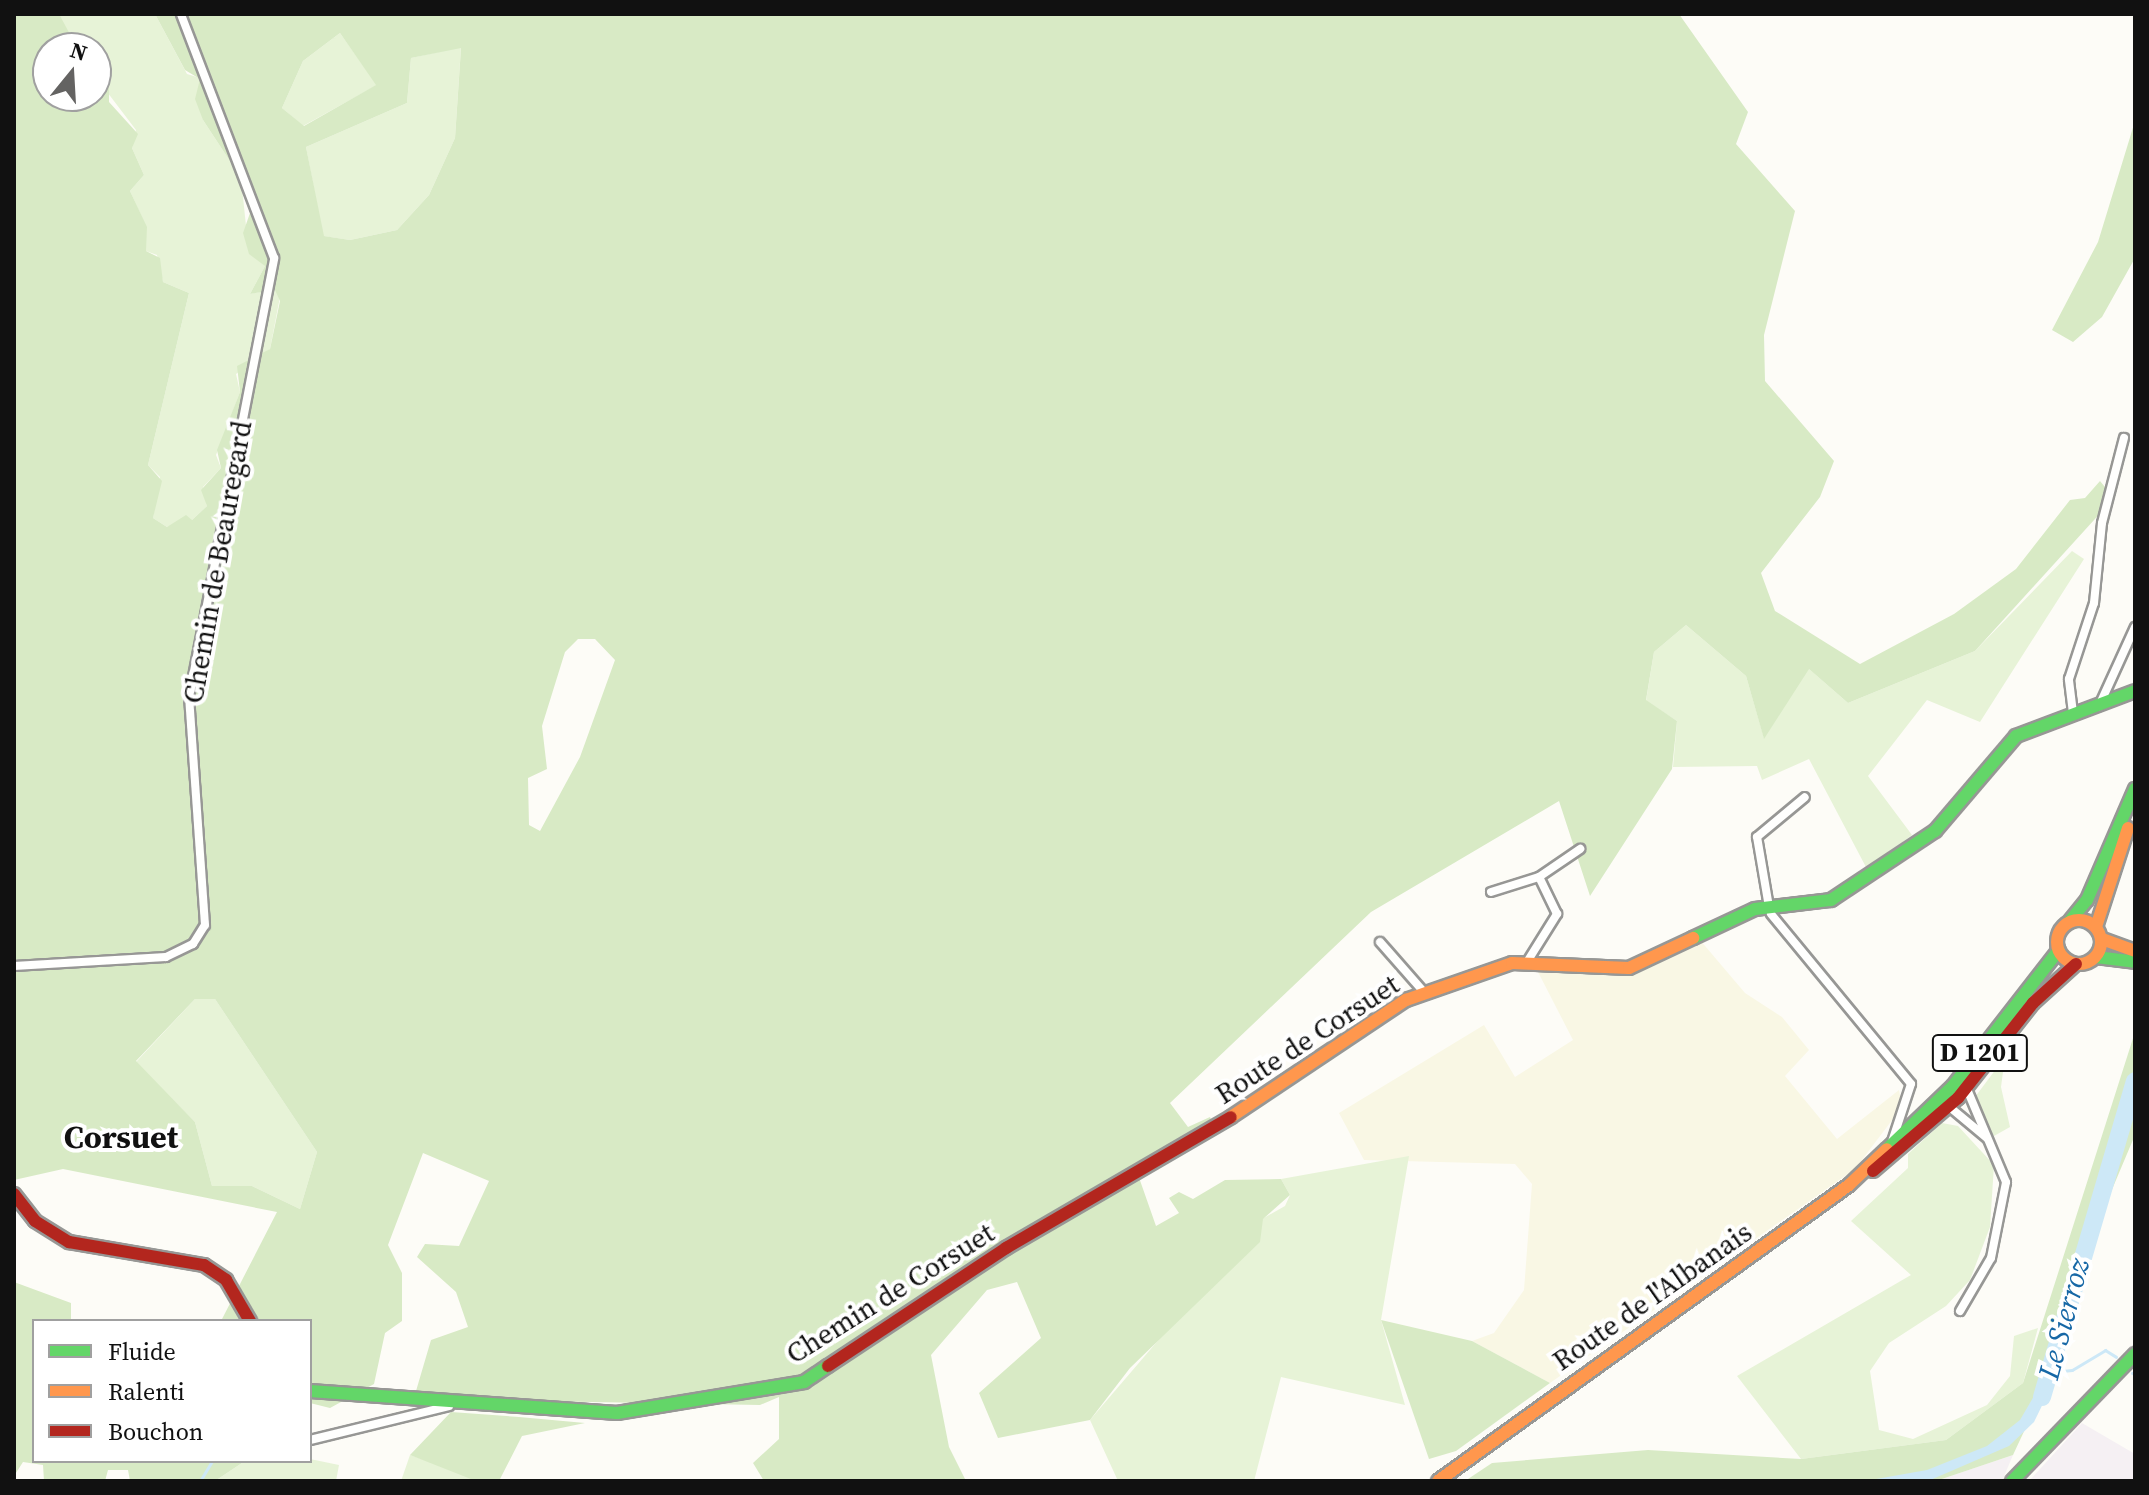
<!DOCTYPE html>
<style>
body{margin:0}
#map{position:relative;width:2149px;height:1495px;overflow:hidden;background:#fdfcf7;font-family:"Source Serif 4",serif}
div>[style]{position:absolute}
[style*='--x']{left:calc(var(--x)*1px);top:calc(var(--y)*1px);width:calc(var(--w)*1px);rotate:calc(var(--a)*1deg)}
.industrial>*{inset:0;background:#f5f0f3}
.farmland>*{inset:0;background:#f9f7e4}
.green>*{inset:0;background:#e7f3d7}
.forest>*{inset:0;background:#d8eac5}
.water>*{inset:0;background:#cde8f7}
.stream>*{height:3px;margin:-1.5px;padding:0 1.5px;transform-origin:1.5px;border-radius:1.5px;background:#cde8f7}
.river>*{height:18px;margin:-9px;padding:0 9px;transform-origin:9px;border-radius:9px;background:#cde8f7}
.roads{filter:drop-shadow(2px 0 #979795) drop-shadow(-2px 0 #979795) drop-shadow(0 2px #979795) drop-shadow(0 -2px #979795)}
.street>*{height:8px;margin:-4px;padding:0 4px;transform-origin:4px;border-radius:4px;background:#fffffe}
.fast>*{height:12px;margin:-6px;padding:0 6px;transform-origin:6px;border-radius:6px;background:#63d668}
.slow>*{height:12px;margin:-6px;padding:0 6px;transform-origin:6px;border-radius:6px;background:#ff974d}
.slow>.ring{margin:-6px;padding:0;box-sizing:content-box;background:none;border:12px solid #ff974d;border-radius:50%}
.jam>*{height:12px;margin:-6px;padding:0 6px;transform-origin:6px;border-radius:6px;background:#b3261e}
span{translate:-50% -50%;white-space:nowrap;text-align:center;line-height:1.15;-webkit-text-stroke:8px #fff;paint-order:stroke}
.shield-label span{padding:2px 6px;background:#fff;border:2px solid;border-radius:6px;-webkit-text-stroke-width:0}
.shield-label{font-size:26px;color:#111;font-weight:700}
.street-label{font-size:28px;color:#111}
.water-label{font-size:30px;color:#1768a6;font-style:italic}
.quarter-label{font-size:32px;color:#111;font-weight:700}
.frame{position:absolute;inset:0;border:16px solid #111;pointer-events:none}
.legend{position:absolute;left:32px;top:1319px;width:280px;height:144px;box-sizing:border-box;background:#fff;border:2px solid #a0a0a0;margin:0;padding:10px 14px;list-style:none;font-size:24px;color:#111}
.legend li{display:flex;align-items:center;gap:16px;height:40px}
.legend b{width:40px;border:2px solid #a0a0a0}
.north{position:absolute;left:32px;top:32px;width:80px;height:80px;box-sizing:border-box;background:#fff;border:2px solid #a0a0a0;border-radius:50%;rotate:18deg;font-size:22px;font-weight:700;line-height:32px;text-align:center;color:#111}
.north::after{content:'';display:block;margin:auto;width:28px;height:36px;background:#646362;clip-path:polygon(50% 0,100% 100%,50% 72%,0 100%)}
</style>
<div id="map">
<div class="industrial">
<i style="clip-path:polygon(2082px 1423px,2135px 1454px,2135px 1481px,2029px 1481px)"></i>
<i style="clip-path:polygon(2013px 1455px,2002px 1481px,1936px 1481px)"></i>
</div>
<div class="farmland">
<i style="clip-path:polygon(1700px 940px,1745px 993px,1782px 1017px,1809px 1050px,1785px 1076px,1837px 1139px,1899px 1090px,1902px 1107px,1855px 1169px,1550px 1383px,1472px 1341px,1494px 1333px,1524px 1290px,1532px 1184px,1515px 1164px,1364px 1160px,1339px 1113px,1484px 1025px,1515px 1077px,1573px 1040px,1538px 972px,1635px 973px)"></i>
</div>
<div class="green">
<i style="clip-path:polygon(59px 14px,155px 14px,187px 74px,200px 78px,203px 120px,241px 178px,248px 245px,265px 266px,250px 294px,275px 289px,280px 297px,270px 349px,236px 374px,240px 392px,216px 455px,221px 468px,203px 487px,207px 506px,192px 520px,167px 527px,153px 518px,160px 477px,148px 465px,189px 293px,163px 282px,157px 255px,146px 251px,145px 224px,130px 191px,144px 175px,132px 148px,136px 130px,98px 80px,96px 48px,68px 48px)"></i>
<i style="clip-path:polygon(340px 33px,377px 85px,303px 126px,282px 108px,303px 61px)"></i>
<i style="clip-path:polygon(461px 47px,455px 138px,429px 195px,397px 230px,350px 240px,323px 236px,306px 147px,407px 103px,411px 58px)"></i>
<i style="clip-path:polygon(2072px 551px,2084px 559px,1980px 722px,1927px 700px,1868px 776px,1912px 835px,1867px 869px,1809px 759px,1762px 780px,1757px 766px,1673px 767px,1677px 721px,1646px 701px,1654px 652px,1686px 625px,1746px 676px,1764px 738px,1808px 668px,1848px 703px,1975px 651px)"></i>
<i style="clip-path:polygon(195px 999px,215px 999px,317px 1152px,300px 1209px,252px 1186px,212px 1186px,195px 1122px,136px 1062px)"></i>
<i style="clip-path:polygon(2005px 1057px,2001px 1087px,2010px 1127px,1994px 1136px,1972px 1101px)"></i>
<i style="clip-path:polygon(1942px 1123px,1958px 1126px,1994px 1165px,1990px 1227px,1970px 1280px,1946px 1306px,1889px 1343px,1870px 1371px,1879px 1430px,1913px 1439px,1987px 1405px,2010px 1376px,2014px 1336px,2038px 1328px,2023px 1383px,1946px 1440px,1801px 1459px,1737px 1376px,1911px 1275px,1851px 1221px,1908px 1168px,1908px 1154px)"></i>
<i style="clip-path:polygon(1409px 1156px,1381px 1320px,1405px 1405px,1281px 1377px,1254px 1481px,1118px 1481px,1090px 1420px,1262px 1219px,1285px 1206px,1290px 1195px,1281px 1179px)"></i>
<i style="clip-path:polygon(410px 1455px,477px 1478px,476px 1481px,401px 1481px)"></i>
<i style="clip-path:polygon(310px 1459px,339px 1465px,336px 1481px,215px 1481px,245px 1461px)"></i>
</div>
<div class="forest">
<i style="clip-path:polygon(evenodd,14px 14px,59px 14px,72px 38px,68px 48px,48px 48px,48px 96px,96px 96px,96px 71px,109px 86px,109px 102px,138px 134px,132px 148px,144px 175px,130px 191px,147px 227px,146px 251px,160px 258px,163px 282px,189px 293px,148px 465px,162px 481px,153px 518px,167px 527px,186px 515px,192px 520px,207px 506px,201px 490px,221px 468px,217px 450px,240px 392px,237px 366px,270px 349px,280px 301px,275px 290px,250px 294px,265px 266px,249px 254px,243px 233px,250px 213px,241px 178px,203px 120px,195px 99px,200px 79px,185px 70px,155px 14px,1679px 14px,1748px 112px,1736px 144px,1795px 211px,1764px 335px,1765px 381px,1834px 461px,1820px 497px,1761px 573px,1775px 611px,1860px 664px,1954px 614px,2016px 569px,2070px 500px,2085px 498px,2100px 481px,2114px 498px,1975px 651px,1848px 703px,1809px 669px,1764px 739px,1746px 676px,1686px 625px,1654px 652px,1646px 700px,1677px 721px,1672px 769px,1590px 896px,1559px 801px,1371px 912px,1170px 1103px,1188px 1127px,1210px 1117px,1214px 1126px,1136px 1169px,1156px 1226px,1179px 1213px,1169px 1198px,1179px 1192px,1193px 1199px,1225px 1180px,1281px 1179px,1290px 1195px,1263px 1219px,1260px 1242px,1130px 1368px,1090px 1420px,998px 1438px,979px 1393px,1041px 1338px,1017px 1282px,987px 1290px,931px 1355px,949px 1447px,966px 1481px,764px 1481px,753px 1463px,779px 1439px,779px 1397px,760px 1405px,536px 1401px,416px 1391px,431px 1340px,468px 1327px,456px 1292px,417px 1257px,425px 1244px,459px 1246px,489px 1181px,423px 1153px,388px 1245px,402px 1273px,402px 1321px,385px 1333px,374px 1384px,330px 1408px,310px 1403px,310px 1321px,221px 1321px,277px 1212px,63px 1169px,14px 1180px,14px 14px,340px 33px,376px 85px,304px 126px,282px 108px,303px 61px,340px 33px,14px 14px,461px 48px,455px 138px,429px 195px,397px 230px,350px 240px,324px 236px,306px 147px,407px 103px,411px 58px,461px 48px,14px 14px,578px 639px,595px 639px,615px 660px,580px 757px,540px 831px,529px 825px,528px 778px,547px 769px,542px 726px,565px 652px,578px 639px,14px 14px,195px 999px,215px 999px,317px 1152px,300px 1209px,252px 1186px,212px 1186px,195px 1122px,136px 1061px,195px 999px)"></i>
<i style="clip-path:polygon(2135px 121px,2135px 258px,2102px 317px,2073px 342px,2052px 330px,2098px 242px)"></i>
<i style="clip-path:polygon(2135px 1032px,2135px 1135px,2097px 1225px,2062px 1350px,2013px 1455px,1936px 1481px,1465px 1481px,1492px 1463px,1648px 1450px,1801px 1459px,1946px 1440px,2023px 1383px)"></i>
<i style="clip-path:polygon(14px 1282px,71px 1303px,71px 1321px,34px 1321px,34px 1461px,245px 1461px,215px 1481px,130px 1481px,128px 1470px,108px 1470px,105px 1481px,44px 1481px,43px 1465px,23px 1462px,14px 1476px)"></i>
<i style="clip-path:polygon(1381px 1320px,1472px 1341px,1550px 1383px,1456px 1451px,1429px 1459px)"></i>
<i style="clip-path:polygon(451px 1412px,519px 1417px,585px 1423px,522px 1436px,499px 1481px,476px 1481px,410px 1455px)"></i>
</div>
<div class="water">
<i style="clip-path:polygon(2057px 1375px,2034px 1422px,2009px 1446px,1928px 1481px,1865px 1481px,1927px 1470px,1987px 1446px,2020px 1420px,2045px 1377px)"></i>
</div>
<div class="stream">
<i style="--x:2052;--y:1372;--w:20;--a:-6"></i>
<i style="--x:2072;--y:1370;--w:39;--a:-31"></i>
<i style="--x:2105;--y:1350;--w:13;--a:32"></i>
<i style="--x:2132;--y:1373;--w:3;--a:18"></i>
<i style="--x:200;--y:1481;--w:23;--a:-59"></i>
</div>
<div class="river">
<i style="--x:2042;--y:1397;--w:329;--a:-73.6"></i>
</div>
<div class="roads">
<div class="street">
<i style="--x:2099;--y:706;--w:87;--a:-65.5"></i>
<i style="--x:2073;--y:713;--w:34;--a:-97"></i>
<i style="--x:2069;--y:679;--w:80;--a:-71.8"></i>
<i style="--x:2094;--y:603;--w:80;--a:-84.3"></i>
<i style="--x:2102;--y:523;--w:88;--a:-75.5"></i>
<i style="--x:1491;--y:892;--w:50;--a:-17.4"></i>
<i style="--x:1539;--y:877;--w:50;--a:-34.3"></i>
<i style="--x:1769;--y:907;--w:71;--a:-99.7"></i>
<i style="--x:1757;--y:837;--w:62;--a:-39.8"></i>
<i style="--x:1771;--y:914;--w:220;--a:50.5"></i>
<i style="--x:1911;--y:1084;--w:64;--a:108.2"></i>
<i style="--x:1380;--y:942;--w:67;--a:48.7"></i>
<i style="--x:1527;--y:962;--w:57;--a:-58"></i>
<i style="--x:1557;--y:914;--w:41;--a:-115.9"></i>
<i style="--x:14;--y:966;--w:152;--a:-3.4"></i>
<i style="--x:166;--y:957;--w:30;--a:-26"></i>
<i style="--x:193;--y:944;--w:22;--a:-58"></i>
<i style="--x:205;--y:925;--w:229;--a:-94"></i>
<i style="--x:189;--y:697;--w:447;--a:-79"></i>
<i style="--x:274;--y:258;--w:261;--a:-110.9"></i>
<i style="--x:1946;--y:1104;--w:53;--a:39.7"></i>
<i style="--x:1960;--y:1311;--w:61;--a:-59.7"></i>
<i style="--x:1991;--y:1258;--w:77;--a:-78.8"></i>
<i style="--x:2006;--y:1182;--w:101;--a:-112.8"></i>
<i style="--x:310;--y:1440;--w:143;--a:-13.7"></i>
</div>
<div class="fast">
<i style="--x:2069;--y:922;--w:28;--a:-51"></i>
<i style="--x:2087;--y:900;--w:121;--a:-66.6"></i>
<i style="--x:1693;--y:938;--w:68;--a:-25.1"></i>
<i style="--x:1755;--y:909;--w:77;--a:-6.8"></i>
<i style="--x:1831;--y:900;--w:125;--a:-33.6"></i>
<i style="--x:1935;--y:831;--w:125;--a:-49.5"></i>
<i style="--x:2016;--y:736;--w:127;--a:-20.7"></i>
<i style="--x:2096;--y:957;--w:39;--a:7"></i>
<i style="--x:1887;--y:1149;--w:91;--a:-43.7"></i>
<i style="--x:1953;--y:1086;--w:172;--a:-52.1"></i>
<i style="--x:310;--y:1391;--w:308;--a:4.1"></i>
<i style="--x:617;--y:1413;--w:190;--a:-9.4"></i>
<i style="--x:804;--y:1382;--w:29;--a:-34"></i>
<i style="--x:2012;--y:1481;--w:177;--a:-45.9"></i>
</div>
<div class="slow">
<i class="ring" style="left:2057px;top:920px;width:32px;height:32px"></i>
<i style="--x:2096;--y:927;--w:104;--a:-72.1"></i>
<i style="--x:2102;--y:939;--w:35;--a:20"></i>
<i style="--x:1231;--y:1117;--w:211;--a:-33.8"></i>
<i style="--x:1406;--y:1000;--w:112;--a:-19.2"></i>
<i style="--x:1512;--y:963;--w:117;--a:2.4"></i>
<i style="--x:1629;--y:968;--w:71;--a:-25.1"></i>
<i style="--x:1438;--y:1481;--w:506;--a:-35.76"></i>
<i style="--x:1849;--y:1185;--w:52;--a:-43.5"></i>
</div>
<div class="jam">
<i style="--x:1873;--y:1171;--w:112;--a:-40.7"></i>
<i style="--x:1958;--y:1098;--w:121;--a:-51.7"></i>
<i style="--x:2033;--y:1003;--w:58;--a:-42.2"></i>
<i style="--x:14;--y:1194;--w:34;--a:52"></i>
<i style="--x:35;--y:1221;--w:40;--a:32"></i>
<i style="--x:69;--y:1242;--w:137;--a:9.7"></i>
<i style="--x:204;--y:1265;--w:27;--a:34"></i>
<i style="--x:226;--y:1280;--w:48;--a:59.7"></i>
<i style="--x:828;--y:1366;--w:214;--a:-33.5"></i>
<i style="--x:1006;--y:1248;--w:260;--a:-30.2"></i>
</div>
</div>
<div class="shield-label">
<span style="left:1980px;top:1053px">D 1201</span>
</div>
<div class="street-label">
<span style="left:217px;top:562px;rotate:-80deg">Chemin de Beauregard</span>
<span style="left:1307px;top:1039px;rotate:-33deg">Route de Corsuet</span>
<span style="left:890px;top:1293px;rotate:-32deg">Chemin de Corsuet</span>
<span style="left:1652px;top:1296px;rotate:-35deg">Route de l'Albanais</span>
</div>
<div class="water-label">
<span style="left:2064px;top:1319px;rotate:-75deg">Le Sierroz</span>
</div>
<div class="quarter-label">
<span style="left:121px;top:1137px">Corsuet</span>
</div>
<div class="frame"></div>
<ul class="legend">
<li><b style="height:10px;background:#63d668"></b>Fluide</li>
<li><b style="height:10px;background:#ff974d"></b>Ralenti</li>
<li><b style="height:10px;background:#b3261e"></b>Bouchon</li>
</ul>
<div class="north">N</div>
</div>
